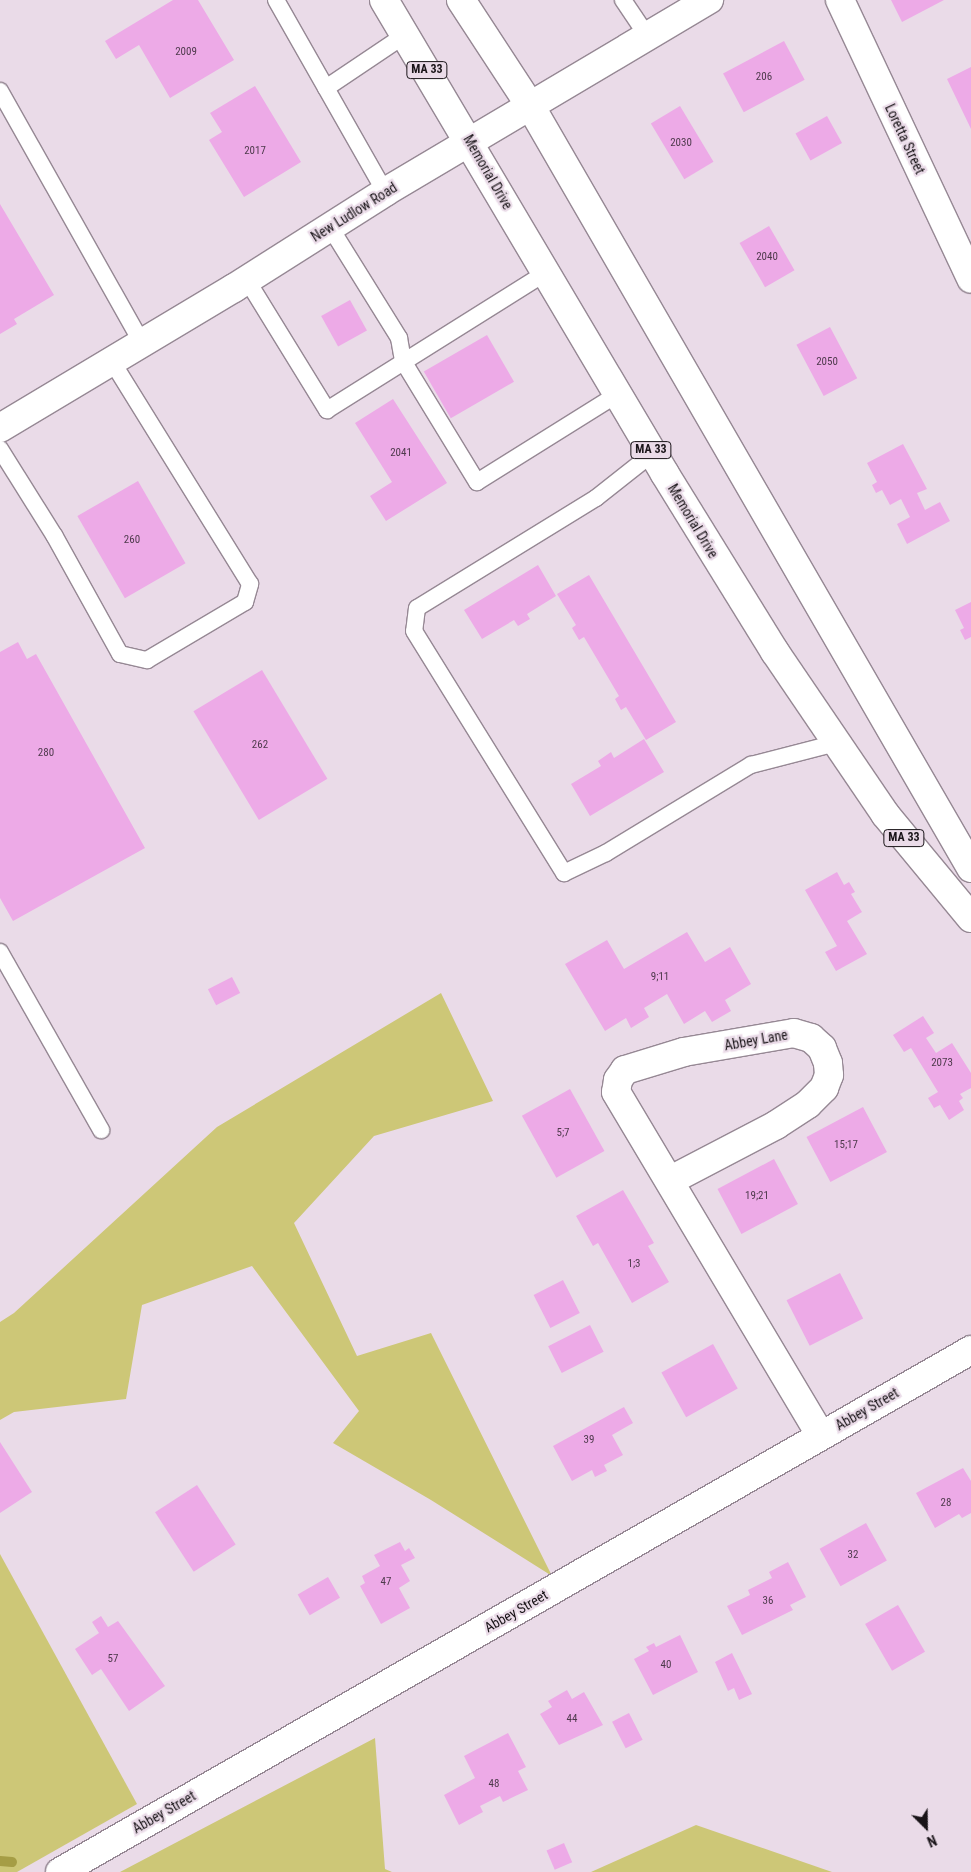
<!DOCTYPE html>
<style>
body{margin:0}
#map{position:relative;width:971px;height:1872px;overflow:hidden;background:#eadbe8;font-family:"Roboto Condensed",sans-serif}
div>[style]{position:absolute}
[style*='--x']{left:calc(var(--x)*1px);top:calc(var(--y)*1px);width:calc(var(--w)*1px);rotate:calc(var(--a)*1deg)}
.green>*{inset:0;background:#cdc777}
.stream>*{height:10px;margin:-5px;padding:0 5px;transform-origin:5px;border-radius:5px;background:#a59d45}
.building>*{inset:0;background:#edaae7;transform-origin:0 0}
.roads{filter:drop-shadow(1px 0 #968894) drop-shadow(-1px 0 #968894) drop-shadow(0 1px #968894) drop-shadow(0 -1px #968894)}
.service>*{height:16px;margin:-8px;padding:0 8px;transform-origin:8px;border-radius:8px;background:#fff}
.minor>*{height:28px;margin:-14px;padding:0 14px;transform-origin:14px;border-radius:14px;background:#fff}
.secondary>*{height:28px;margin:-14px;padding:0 14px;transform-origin:14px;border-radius:14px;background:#fff}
.primary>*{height:28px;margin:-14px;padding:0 14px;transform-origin:14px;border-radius:14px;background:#fff}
span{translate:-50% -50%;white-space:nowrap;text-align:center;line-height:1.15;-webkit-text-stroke:4.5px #eadbe8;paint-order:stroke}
.number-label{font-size:11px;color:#4e3a4c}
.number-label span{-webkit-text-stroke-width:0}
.shield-label span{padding:1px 4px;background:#eadbe8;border:1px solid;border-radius:4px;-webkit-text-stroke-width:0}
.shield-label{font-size:12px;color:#191418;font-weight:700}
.street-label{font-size:14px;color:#191418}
.north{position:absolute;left:901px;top:1802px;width:50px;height:50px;-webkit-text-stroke:4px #eadbe8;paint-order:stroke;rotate:157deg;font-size:14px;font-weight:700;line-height:20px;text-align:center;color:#191418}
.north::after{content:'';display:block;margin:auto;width:18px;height:22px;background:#191418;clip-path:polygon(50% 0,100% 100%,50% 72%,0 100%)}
</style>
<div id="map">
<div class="green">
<i style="clip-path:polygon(441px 993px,493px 1101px,374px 1136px,294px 1223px,357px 1356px,431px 1333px,552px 1576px,431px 1500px,333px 1443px,359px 1411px,252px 1266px,142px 1305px,126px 1399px,14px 1412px,0 1420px,0 1322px,14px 1313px,217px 1127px)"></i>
<i style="clip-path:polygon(0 1554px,137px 1804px,17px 1872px,0 1872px)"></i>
<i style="clip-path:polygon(375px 1738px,385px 1869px,392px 1872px,120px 1872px)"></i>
<i style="clip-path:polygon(696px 1825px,832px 1872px,591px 1872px)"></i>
</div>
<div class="stream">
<i style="--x:0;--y:1861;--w:12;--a:5"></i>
</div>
<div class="building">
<i style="clip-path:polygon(173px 0,198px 0,234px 60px,170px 98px,139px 45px,116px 59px,105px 41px)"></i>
<i style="clip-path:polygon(891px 0,944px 0,902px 22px)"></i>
<i style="left:784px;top:41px;width:44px;height:69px;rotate:62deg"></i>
<i style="clip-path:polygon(971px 67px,971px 129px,947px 79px)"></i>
<i style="clip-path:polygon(255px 86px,301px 162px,244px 197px,209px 140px,222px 132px,210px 113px)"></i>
<i style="left:680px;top:106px;width:65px;height:34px;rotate:59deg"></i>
<i style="left:827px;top:116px;width:31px;height:36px;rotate:61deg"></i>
<i style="clip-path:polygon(0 204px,54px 295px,14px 319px,17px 324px,0 334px)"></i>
<i style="left:769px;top:226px;width:51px;height:34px;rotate:60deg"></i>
<i style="left:350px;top:300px;width:35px;height:33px;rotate:61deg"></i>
<i style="left:830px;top:327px;width:58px;height:38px;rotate:62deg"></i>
<i style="left:487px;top:335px;width:54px;height:73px;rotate:60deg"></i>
<i style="clip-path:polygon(393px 399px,447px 483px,386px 521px,370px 496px,392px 482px,355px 423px)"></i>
<i style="clip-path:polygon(903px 444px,927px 489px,917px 493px,925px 510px,940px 502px,950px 521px,907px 544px,897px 524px,910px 517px,901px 499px,890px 505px,882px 490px,876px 493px,872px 485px,877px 482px,867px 463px)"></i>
<i style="left:138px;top:481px;width:95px;height:70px;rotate:60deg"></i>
<i style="clip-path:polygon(538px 565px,556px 596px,527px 614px,530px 619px,518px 626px,514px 620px,482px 639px,464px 610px)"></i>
<i style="clip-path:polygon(589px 575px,676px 722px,646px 740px,626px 707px,621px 710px,615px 699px,619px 696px,584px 637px,579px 640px,572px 628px,576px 625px,557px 594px)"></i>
<i style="clip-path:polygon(971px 602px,971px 637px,965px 640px,960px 630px,964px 628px,955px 610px)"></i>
<i style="clip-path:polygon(18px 642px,27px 659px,36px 654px,145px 848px,13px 921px,0 898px,0 652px)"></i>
<i style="left:262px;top:670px;width:127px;height:80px;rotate:59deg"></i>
<i style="clip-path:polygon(644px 739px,664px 772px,590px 816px,571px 784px,601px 766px,598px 761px,611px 752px,614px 758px)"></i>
<i style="clip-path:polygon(837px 872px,844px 885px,849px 882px,855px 892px,851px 894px,862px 912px,847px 921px,867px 954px,836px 971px,825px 952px,837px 946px,805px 890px)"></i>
<i style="clip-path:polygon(687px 932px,705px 962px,730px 947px,751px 984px,725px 1000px,731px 1011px,712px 1022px,705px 1011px,684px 1024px,667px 994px,644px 1008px,649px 1017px,631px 1028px,626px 1018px,605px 1031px,565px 964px,607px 940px,624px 969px)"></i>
<i style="left:232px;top:977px;width:18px;height:27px;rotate:63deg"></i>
<i style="clip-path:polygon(923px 1016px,934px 1033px,926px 1038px,936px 1053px,952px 1043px,971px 1073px,971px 1088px,960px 1094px,963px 1098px,959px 1101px,964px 1110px,949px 1120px,940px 1105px,934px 1108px,928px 1098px,938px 1092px,911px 1048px,904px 1052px,893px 1035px)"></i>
<i style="left:570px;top:1089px;width:71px;height:55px;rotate:61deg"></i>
<i style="left:863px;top:1107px;width:51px;height:64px;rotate:62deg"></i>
<i style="left:774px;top:1159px;width:51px;height:64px;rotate:62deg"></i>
<i style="clip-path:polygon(623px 1190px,654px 1243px,648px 1246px,669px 1282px,632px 1303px,598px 1243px,593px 1246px,576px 1216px)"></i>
<i style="left:840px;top:1273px;width:51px;height:60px;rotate:63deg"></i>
<i style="left:563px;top:1280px;width:37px;height:33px;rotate:63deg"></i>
<i style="left:590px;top:1325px;width:30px;height:47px;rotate:63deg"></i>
<i style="left:713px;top:1344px;width:51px;height:59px;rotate:61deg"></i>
<i style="clip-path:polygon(624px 1407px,633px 1423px,612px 1435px,623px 1455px,604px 1465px,607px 1471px,595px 1477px,592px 1470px,572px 1481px,553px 1446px)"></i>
<i style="clip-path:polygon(0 1442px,32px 1492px,0 1513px)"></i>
<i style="clip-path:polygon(963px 1468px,971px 1481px,971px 1513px,962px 1518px,959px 1514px,935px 1528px,916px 1493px)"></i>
<i style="left:197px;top:1485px;width:71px;height:50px;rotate:57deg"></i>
<i style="left:866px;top:1523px;width:43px;height:53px;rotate:61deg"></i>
<i style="clip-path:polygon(400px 1542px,405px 1551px,409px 1548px,415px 1558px,401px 1565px,410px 1581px,399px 1588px,410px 1608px,381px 1624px,360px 1586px,365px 1583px,362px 1576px,380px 1566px,374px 1555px)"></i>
<i style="clip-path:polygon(788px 1562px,806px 1597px,790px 1605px,793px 1610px,742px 1635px,727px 1606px,750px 1595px,748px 1590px,772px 1578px,769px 1572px)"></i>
<i style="left:328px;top:1577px;width:24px;height:35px;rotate:60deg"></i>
<i style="left:898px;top:1605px;width:54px;height:38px;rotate:60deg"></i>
<i style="clip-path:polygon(101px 1616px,108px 1627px,118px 1621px,165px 1686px,129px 1711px,101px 1669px,92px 1675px,75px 1649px,99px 1633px,92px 1622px)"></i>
<i style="clip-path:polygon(680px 1635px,698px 1672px,653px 1695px,634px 1659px,649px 1651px,646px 1647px,654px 1643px,656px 1647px)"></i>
<i style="clip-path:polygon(732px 1653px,752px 1694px,739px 1700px,734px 1688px,728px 1691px,715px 1662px)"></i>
<i style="clip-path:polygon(567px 1690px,572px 1699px,584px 1692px,603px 1725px,559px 1745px,540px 1714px,552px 1707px,548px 1701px)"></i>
<i style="left:629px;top:1713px;width:30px;height:19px;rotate:63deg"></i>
<i style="clip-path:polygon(508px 1733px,526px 1767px,518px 1771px,528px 1790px,503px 1802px,500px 1796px,480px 1806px,483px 1812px,459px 1825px,444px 1795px,475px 1778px,464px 1756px)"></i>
<i style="left:564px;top:1843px;width:21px;height:19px;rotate:67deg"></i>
</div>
<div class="roads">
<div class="service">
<i style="--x:276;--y:0;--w:221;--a:60.4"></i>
<i style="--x:623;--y:0;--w:45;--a:56"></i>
<i style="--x:326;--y:88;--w:95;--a:-33.9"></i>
<i style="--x:0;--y:91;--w:289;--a:60.6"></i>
<i style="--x:330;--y:227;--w:131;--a:58.1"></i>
<i style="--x:399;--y:338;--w:23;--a:80"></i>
<i style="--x:403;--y:361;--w:142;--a:58.6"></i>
<i style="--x:477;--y:482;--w:166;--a:-32"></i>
<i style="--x:247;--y:280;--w:153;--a:58.4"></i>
<i style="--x:327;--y:410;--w:260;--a:-32.1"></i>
<i style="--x:0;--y:449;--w:102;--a:57.9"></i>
<i style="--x:54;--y:535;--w:136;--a:61"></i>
<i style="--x:120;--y:654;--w:28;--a:13"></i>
<i style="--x:147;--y:660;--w:114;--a:-30.6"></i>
<i style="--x:245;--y:602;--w:19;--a:-74"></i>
<i style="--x:250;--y:584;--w:262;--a:-121.8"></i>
<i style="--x:653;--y:453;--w:73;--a:141.7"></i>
<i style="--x:596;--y:498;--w:210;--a:148.4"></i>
<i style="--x:417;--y:608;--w:23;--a:97"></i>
<i style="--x:414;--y:631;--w:285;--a:58.2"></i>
<i style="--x:564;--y:873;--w:47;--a:-25.5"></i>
<i style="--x:606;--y:853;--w:170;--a:-31.3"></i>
<i style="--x:751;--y:765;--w:88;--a:-14.5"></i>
<i style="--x:0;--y:952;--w:205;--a:60.4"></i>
</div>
<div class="minor">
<i style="--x:840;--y:0;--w:308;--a:64.8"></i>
<i style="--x:671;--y:1180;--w:119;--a:-27.6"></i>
<i style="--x:776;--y:1125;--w:38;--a:-33"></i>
<i style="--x:808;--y:1104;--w:23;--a:-45"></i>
<i style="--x:824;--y:1088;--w:14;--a:-69"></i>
<i style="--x:829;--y:1075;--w:12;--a:-95"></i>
<i style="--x:828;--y:1063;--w:16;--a:-112"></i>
<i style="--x:822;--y:1048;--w:15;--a:-138"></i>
<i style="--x:811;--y:1038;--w:18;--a:-164"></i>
<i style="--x:794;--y:1033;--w:112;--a:170.2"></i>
<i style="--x:684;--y:1052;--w:62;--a:163"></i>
<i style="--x:625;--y:1070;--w:12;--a:125"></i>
<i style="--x:618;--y:1080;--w:12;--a:99"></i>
<i style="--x:616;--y:1092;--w:400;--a:59.2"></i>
<i style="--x:60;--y:1872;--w:1050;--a:-29.81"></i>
</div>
<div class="secondary">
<i style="--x:0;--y:428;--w:273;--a:-30.9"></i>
<i style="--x:234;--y:288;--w:179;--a:-32.4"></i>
<i style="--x:385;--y:192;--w:377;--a:-30.7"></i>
</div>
<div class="primary">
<i style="--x:384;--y:0;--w:551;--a:59.34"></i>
<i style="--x:665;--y:474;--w:209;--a:58.3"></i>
<i style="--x:775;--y:652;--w:196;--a:55.8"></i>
<i style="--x:885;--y:814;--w:135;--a:50.4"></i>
<i style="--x:461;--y:0;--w:128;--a:56.8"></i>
<i style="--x:531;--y:107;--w:879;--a:59.96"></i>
</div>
</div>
<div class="number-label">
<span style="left:186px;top:52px">2009</span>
<span style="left:764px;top:77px">206</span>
<span style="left:681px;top:143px">2030</span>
<span style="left:255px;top:151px">2017</span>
<span style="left:767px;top:257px">2040</span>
<span style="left:827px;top:362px">2050</span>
<span style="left:401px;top:453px">2041</span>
<span style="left:132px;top:540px">260</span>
<span style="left:260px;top:745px">262</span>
<span style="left:46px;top:753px">280</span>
<span style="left:660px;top:977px">9;11</span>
<span style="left:942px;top:1063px">2073</span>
<span style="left:563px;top:1133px">5;7</span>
<span style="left:846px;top:1145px">15;17</span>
<span style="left:757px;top:1196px">19;21</span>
<span style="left:634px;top:1264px">1;3</span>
<span style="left:589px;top:1440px">39</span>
<span style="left:946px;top:1503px">28</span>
<span style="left:853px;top:1555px">32</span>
<span style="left:386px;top:1582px">47</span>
<span style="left:768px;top:1601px">36</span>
<span style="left:113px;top:1659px">57</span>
<span style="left:666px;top:1665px">40</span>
<span style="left:572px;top:1719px">44</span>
<span style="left:494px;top:1784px">48</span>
</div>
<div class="shield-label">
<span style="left:427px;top:70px">MA 33</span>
<span style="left:651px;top:450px">MA 33</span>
<span style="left:904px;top:838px">MA 33</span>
</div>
<div class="street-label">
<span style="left:905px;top:139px;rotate:65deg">Loretta Street</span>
<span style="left:488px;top:172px;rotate:60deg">Memorial Drive</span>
<span style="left:354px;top:212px;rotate:-32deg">New Ludlow Road</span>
<span style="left:693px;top:521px;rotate:59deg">Memorial Drive</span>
<span style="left:756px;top:1040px;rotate:-10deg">Abbey Lane</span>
<span style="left:867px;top:1409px;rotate:-30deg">Abbey Street</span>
<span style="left:516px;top:1611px;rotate:-30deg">Abbey Street</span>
<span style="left:164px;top:1812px;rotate:-30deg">Abbey Street</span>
</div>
<div class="north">N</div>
</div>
